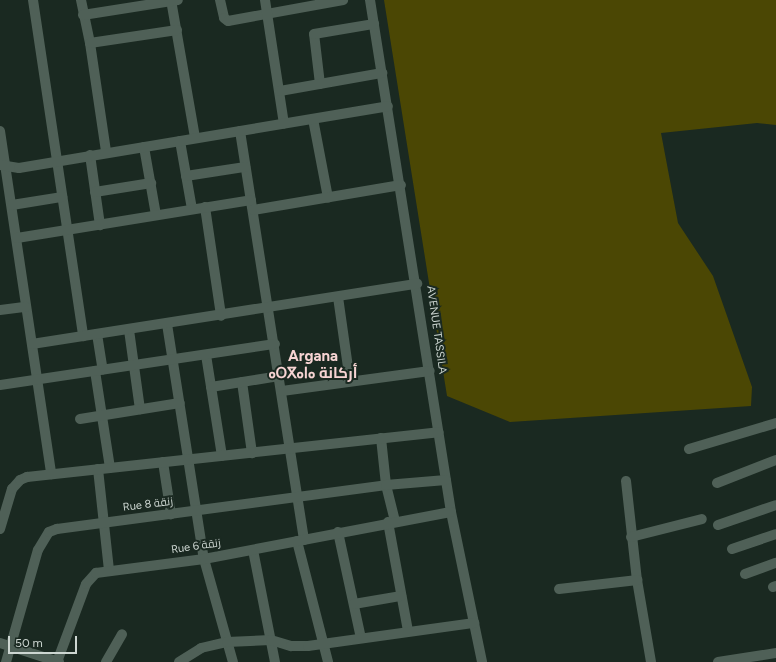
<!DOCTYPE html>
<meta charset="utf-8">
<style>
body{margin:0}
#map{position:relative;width:776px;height:662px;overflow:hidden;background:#1a2921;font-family:Figtree,Cairo,"Noto Sans Tifinagh",sans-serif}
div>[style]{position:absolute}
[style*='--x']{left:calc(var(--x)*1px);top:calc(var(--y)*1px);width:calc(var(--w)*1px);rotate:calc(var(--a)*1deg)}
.green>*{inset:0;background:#4b4704}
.minor>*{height:10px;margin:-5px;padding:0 5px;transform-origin:5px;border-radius:5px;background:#4f6057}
span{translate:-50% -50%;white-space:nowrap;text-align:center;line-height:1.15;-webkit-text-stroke:4px #1a2921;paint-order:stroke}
.street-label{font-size:11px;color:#cdd6d1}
.district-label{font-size:15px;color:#f7d4d3;font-weight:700}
.scale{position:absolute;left:8px;top:636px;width:69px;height:18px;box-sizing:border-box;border:2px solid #cdd6d1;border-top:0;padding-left:5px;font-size:12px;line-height:14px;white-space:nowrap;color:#cdd6d1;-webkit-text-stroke:3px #1a2921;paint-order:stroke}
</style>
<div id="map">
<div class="green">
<i style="clip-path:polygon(384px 0,776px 0,776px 125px,757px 123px,661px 133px,678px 223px,713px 276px,752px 387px,751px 406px,510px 422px,447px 396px)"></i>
</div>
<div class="minor">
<i style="--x:33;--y:0;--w:340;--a:81.5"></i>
<i style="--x:81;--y:0;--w:44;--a:78.2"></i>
<i style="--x:90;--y:43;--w:110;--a:81.6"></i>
<i style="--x:171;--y:0;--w:140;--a:80.1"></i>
<i style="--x:220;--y:0;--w:18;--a:77"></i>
<i style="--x:224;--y:18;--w:5;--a:37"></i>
<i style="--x:228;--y:21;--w:117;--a:-10.3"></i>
<i style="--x:265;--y:0;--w:125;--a:81.3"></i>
<i style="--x:370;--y:0;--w:518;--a:81.01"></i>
<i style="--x:451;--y:512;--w:153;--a:78.3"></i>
<i style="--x:83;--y:15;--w:96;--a:-9"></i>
<i style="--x:90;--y:43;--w:88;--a:-8.5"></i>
<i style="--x:320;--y:84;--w:50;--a:-96.8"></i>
<i style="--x:314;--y:34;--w:61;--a:-9.5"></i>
<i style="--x:280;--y:91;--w:104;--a:-10"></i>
<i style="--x:313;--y:119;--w:80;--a:79.2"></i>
<i style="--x:0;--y:131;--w:347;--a:81.5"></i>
<i style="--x:240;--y:131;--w:414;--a:81.1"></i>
<i style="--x:180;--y:141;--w:69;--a:80"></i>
<i style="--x:144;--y:147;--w:69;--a:80"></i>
<i style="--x:90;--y:155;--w:71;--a:81.9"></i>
<i style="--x:0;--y:165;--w:19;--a:9"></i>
<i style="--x:19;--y:168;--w:374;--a:-9.5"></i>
<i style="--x:186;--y:176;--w:60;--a:-8.7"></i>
<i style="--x:95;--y:192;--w:57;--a:-9.1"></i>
<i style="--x:12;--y:205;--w:51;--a:-9.1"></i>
<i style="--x:205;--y:207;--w:110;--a:81.6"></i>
<i style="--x:253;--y:210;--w:150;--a:-9.6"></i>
<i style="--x:17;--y:238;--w:237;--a:-9.2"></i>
<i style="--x:338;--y:297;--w:85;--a:81.9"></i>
<i style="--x:0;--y:310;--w:26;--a:-7"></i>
<i style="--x:167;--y:324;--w:238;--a:81.1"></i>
<i style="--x:204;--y:559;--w:107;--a:74.3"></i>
<i style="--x:129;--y:330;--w:80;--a:82.1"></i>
<i style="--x:97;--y:334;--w:36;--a:81"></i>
<i style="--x:32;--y:344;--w:390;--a:-8.9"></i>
<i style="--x:206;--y:355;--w:102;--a:81"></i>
<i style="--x:95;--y:371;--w:98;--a:81.2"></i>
<i style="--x:242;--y:382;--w:72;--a:82"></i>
<i style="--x:0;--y:385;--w:278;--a:-8.5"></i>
<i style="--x:211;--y:387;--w:70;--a:-9.1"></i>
<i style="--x:282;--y:391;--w:149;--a:-7.7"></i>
<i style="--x:80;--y:419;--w:101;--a:-9.1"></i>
<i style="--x:381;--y:438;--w:47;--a:83.9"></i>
<i style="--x:386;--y:485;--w:37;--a:76"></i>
<i style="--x:689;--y:449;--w:91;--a:-16.6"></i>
<i style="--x:163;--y:462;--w:53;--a:81.3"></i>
<i style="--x:98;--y:469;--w:102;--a:83.8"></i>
<i style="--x:626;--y:481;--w:100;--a:83.7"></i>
<i style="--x:637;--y:580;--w:83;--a:80.3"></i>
<i style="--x:717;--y:483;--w:63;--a:-21.3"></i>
<i style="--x:388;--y:522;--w:111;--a:79.6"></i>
<i style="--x:718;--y:525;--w:61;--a:-19"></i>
<i style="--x:0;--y:529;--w:42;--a:-73.3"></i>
<i style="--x:12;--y:489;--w:12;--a:-48"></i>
<i style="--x:20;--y:480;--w:8;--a:-23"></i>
<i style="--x:27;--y:477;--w:414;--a:-6.2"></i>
<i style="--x:338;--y:532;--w:108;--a:77.8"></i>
<i style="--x:631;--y:537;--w:73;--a:-14.2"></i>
<i style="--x:297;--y:541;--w:125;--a:75.6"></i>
<i style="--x:732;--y:549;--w:46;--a:-18.8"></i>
<i style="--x:253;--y:550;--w:114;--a:78.9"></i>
<i style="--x:745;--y:574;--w:33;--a:-20"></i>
<i style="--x:773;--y:587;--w:3;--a:-18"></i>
<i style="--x:559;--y:589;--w:79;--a:-6.6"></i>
<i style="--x:354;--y:604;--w:48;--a:-9.7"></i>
<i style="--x:0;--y:643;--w:62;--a:17.9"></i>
<i style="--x:6;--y:662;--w:116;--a:-74.1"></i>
<i style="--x:38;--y:550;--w:21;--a:-59"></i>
<i style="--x:49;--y:532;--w:9;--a:-21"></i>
<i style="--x:57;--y:529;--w:332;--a:-7.6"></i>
<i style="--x:386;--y:485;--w:60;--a:-4.8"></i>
<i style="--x:57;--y:662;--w:83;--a:-69.6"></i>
<i style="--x:86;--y:584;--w:15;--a:-48"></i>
<i style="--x:96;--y:573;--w:109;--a:-7.4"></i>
<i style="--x:204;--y:559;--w:251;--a:-10.8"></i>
<i style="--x:106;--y:662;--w:32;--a:-60"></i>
<i style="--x:179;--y:662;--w:26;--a:-32"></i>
<i style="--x:201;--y:648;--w:27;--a:-13"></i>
<i style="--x:227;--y:642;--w:44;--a:-2.6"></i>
<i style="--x:271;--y:640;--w:21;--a:17"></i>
<i style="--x:291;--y:646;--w:17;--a:0"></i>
<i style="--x:308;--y:646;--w:168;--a:-7.9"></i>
<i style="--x:718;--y:662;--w:59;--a:-8.8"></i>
</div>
<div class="street-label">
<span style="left:436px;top:330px;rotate:82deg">AVENUE TASSILA</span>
<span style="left:148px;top:505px;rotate:-7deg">Rue 8 زنقة</span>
<span style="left:196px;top:547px;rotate:-8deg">Rue 6 زنقة</span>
</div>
<div class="district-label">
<span style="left:313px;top:365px">Argana<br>ⴰⵔⴳⴰⵏⴰ أركانة</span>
</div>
<div class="scale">50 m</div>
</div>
